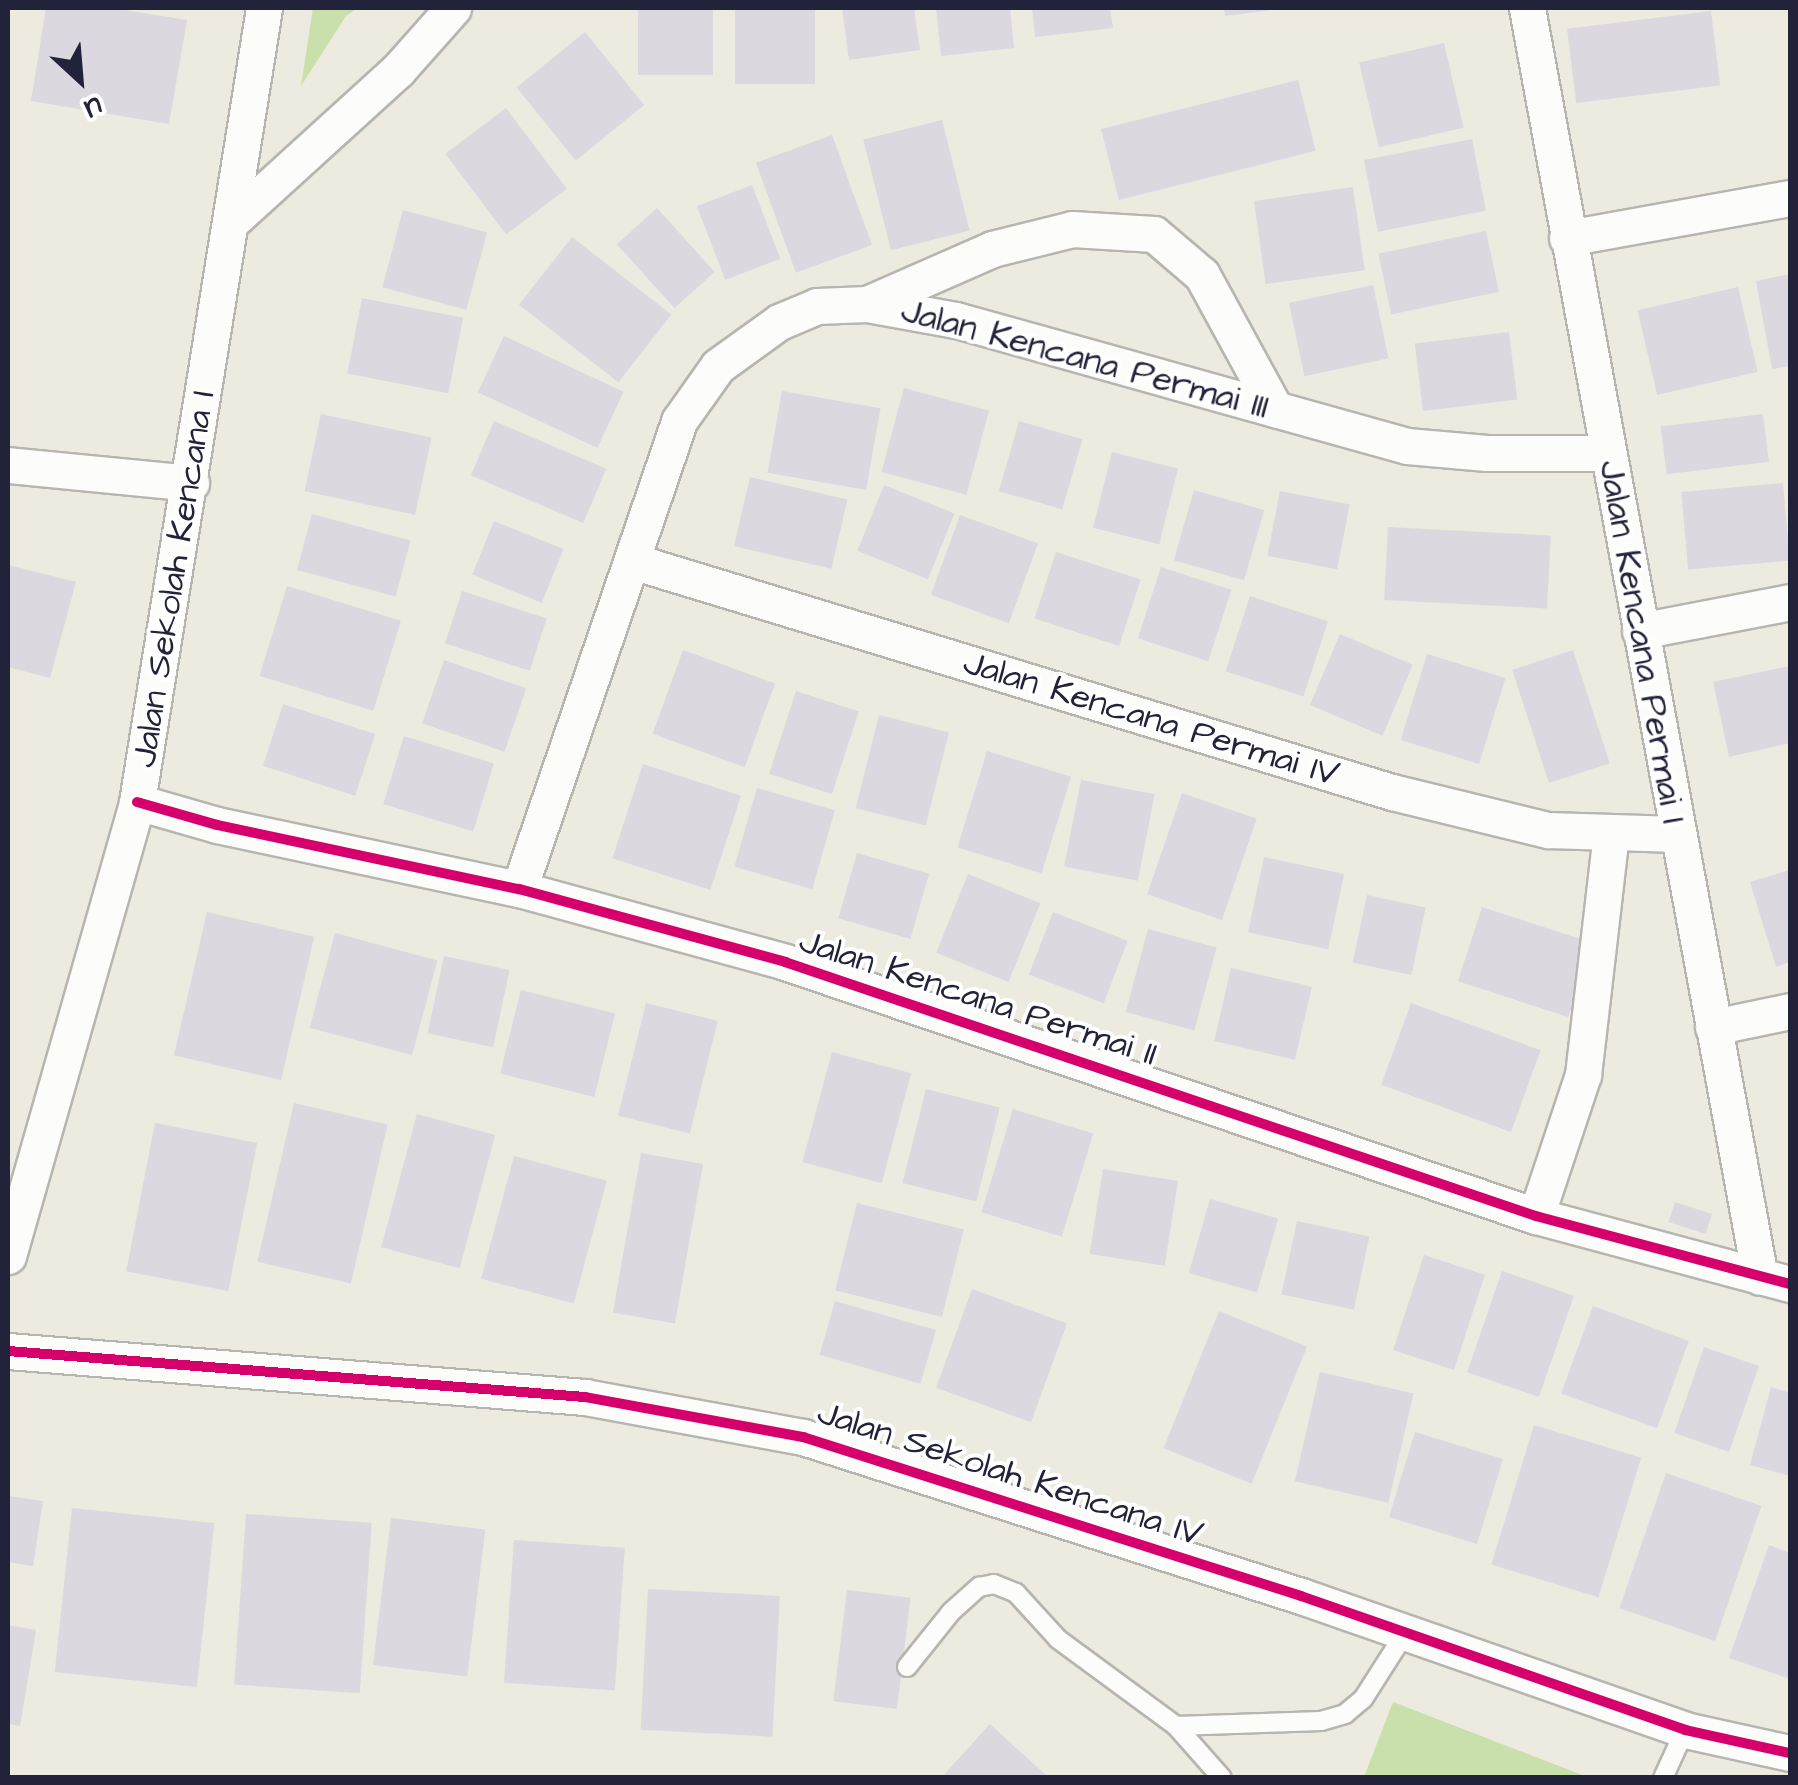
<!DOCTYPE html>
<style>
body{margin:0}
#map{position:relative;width:1798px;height:1785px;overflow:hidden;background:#edeadf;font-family:"Architects Daughter",sans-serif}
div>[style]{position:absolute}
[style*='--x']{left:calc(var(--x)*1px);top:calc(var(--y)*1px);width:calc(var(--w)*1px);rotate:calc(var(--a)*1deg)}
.green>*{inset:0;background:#cae0ac}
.building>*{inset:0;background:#dcd8e0;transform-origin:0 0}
.roads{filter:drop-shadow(2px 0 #b6b5b0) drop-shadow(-2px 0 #b6b5b0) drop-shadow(0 2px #b6b5b0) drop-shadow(0 -2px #b6b5b0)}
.lane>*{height:18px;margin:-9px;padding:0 9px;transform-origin:9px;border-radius:9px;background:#fcfcfa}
.street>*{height:35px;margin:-17.5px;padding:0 17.5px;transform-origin:17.5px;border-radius:17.5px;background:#fcfcfa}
.cycleway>*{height:10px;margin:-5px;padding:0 5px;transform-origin:5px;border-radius:5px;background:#d6006c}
span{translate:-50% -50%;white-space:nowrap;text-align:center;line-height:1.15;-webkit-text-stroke:8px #fff;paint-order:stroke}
.street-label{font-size:35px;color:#22223b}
.frame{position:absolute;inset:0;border:10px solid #22223b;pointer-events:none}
.north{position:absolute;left:30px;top:30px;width:100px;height:100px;-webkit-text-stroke:8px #fff;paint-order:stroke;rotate:154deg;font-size:28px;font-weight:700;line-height:40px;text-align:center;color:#22223b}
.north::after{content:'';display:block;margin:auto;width:35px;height:45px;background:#22223b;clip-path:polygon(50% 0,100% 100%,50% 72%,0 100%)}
</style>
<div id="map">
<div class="green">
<i style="clip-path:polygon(313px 8px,358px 8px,346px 16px,301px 86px)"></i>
<i style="clip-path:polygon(1393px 1702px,1585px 1776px,1584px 1777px,1364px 1777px)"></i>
</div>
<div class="building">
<i style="clip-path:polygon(46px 8px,112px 8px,187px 20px,169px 124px,31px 101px)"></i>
<i style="left:638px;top:8px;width:75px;height:67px"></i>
<i style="left:735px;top:8px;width:80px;height:76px"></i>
<i style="clip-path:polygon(842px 8px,914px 8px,920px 50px,849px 60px)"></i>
<i style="clip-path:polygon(936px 8px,1010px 8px,1014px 48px,941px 56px)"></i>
<i style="clip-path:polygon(1032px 8px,1110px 8px,1113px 28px,1035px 37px)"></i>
<i style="clip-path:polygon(1224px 8px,1272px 8px,1272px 10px,1225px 16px)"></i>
<i style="left:1711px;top:11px;width:75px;height:145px;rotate:83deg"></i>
<i style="left:585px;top:32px;width:94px;height:88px;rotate:51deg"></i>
<i style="left:1444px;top:43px;width:87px;height:87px;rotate:77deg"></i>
<i style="left:1298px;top:80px;width:73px;height:203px;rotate:76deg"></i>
<i style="left:506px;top:108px;width:101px;height:76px;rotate:53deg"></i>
<i style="left:942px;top:120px;width:114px;height:81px;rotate:76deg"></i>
<i style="left:832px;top:135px;width:117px;height:81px;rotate:70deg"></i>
<i style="left:1472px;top:139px;width:73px;height:110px;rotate:79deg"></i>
<i style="left:752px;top:185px;width:79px;height:59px;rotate:69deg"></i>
<i style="left:1353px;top:187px;width:84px;height:100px;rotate:82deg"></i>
<i style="left:657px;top:208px;width:86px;height:54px;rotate:48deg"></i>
<i style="left:403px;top:210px;width:87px;height:80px;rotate:15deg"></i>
<i style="left:1486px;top:231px;width:62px;height:110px;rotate:78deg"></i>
<i style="left:572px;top:237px;width:126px;height:86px;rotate:38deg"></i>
<i style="clip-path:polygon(1790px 274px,1790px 366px,1772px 369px,1756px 281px)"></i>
<i style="left:1373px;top:285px;width:75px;height:86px;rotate:78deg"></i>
<i style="left:1738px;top:287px;width:87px;height:103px;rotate:77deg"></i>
<i style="left:362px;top:298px;width:103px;height:77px;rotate:11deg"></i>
<i style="left:1509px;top:332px;width:68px;height:95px;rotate:83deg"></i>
<i style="left:504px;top:336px;width:132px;height:62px;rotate:25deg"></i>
<i style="left:904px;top:388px;width:88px;height:87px;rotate:15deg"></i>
<i style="left:782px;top:391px;width:100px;height:83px;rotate:10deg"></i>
<i style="left:321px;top:414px;width:113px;height:79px;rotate:12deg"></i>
<i style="left:1763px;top:414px;width:48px;height:103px;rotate:83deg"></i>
<i style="left:494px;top:421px;width:122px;height:59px;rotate:23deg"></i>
<i style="left:1019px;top:421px;width:66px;height:73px;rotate:16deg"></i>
<i style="left:1112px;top:452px;width:68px;height:78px;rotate:14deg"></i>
<i style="left:750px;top:477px;width:100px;height:71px;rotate:13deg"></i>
<i style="left:1783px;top:483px;width:78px;height:102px;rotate:85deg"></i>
<i style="left:884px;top:485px;width:76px;height:71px;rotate:22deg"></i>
<i style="left:1194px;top:490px;width:73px;height:73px;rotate:16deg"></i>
<i style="left:1280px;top:491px;width:71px;height:66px;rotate:11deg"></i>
<i style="left:312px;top:514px;width:102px;height:58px;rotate:15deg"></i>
<i style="left:960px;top:515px;width:83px;height:85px;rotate:20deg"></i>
<i style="left:494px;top:521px;width:75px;height:58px;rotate:22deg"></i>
<i style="left:1388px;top:527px;width:163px;height:73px;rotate:3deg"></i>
<i style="left:1056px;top:552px;width:89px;height:70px;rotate:18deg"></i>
<i style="clip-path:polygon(8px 565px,76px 582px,50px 678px,8px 667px)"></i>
<i style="left:1161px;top:567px;width:74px;height:75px;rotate:18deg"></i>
<i style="left:287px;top:586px;width:119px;height:94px;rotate:17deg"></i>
<i style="left:462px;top:591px;width:89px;height:55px;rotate:18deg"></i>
<i style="left:1250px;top:596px;width:82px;height:79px;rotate:18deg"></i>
<i style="left:1340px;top:634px;width:79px;height:77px;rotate:23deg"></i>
<i style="left:683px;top:650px;width:98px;height:89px;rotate:20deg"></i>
<i style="left:1573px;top:650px;width:119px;height:64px;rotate:72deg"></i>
<i style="left:1427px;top:654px;width:82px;height:90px;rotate:17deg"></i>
<i style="left:444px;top:660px;width:87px;height:67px;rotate:19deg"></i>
<i style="clip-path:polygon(1790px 666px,1790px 743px,1729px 757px,1713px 682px)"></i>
<i style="left:796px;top:691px;width:66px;height:87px;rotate:18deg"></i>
<i style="left:283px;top:704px;width:97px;height:65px;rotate:18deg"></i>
<i style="left:879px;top:715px;width:72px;height:96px;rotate:14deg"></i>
<i style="left:404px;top:736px;width:94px;height:71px;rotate:17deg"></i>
<i style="left:987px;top:751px;width:88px;height:101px;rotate:17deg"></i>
<i style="left:643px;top:764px;width:103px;height:99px;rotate:18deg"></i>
<i style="left:1081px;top:780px;width:75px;height:88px;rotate:11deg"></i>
<i style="left:757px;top:788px;width:81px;height:82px;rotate:16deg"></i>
<i style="left:1182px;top:793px;width:79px;height:107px;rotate:19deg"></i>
<i style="left:857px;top:853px;width:75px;height:68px;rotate:16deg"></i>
<i style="left:1264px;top:857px;width:82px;height:77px;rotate:12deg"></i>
<i style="clip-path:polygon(1790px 870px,1790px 962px,1776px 967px,1750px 882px)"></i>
<i style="left:968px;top:874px;width:78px;height:85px;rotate:22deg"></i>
<i style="left:1367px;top:895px;width:60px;height:69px;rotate:12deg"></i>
<i style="left:1482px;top:907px;width:116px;height:78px;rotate:18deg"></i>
<i style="left:207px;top:912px;width:110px;height:147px;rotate:13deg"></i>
<i style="left:1053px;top:912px;width:80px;height:67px;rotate:21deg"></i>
<i style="left:1148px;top:929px;width:71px;height:86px;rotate:15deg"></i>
<i style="left:335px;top:933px;width:106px;height:98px;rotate:15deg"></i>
<i style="left:444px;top:956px;width:67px;height:79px;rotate:12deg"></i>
<i style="left:1231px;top:968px;width:83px;height:75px;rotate:13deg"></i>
<i style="left:521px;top:990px;width:97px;height:86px;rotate:14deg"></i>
<i style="left:646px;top:1003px;width:74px;height:116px;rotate:14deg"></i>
<i style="left:1411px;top:1003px;width:138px;height:87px;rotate:20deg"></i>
<i style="left:832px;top:1052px;width:82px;height:114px;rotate:15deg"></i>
<i style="left:926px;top:1089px;width:76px;height:97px;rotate:14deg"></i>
<i style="left:294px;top:1103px;width:96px;height:163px;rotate:13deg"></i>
<i style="left:1013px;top:1109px;width:84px;height:108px;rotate:17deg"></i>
<i style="left:417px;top:1114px;width:81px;height:138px;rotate:15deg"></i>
<i style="left:155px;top:1123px;width:104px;height:151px;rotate:11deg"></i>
<i style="left:641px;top:1153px;width:63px;height:162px;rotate:10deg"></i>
<i style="left:514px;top:1156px;width:96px;height:127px;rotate:15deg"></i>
<i style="left:1103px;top:1169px;width:76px;height:86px;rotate:9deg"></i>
<i style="left:1210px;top:1199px;width:71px;height:77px;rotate:16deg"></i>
<i style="left:1675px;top:1202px;width:39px;height:21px;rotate:18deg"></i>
<i style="left:857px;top:1203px;width:110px;height:90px;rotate:14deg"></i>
<i style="left:1297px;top:1221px;width:74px;height:75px;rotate:12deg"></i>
<i style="left:1424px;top:1255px;width:64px;height:100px;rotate:18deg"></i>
<i style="left:1502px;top:1271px;width:76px;height:107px;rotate:19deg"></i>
<i style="left:972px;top:1289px;width:101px;height:105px;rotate:20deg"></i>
<i style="left:835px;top:1301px;width:105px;height:56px;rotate:16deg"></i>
<i style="left:1593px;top:1306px;width:102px;height:93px;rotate:20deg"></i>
<i style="left:1219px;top:1311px;width:95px;height:148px;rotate:22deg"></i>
<i style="left:1704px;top:1347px;width:58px;height:91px;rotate:19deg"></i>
<i style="left:1320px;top:1372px;width:96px;height:112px;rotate:13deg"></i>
<i style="clip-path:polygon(1771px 1387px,1790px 1393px,1790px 1476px,1750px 1465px)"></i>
<i style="left:1534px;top:1425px;width:112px;height:146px;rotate:17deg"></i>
<i style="left:1415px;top:1432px;width:92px;height:89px;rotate:17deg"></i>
<i style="left:1666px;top:1473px;width:101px;height:143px;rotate:19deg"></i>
<i style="clip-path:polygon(8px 1496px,43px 1501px,33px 1566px,8px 1562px)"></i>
<i style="left:72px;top:1508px;width:143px;height:165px;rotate:6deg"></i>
<i style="left:246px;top:1514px;width:126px;height:171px;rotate:4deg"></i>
<i style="left:391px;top:1518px;width:95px;height:148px;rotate:7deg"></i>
<i style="left:514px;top:1540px;width:111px;height:143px;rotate:4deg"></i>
<i style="clip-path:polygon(1769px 1545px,1790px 1553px,1790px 1679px,1729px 1658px)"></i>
<i style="left:648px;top:1589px;width:132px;height:141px;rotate:3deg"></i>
<i style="left:847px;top:1590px;width:64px;height:112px;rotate:7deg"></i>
<i style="clip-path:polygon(8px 1625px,36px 1630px,20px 1726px,8px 1724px)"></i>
<i style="clip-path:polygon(990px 1724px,1049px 1778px,941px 1778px)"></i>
</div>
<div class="roads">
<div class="lane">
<i style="--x:907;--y:1667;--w:70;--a:-51.3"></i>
<i style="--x:951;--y:1612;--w:38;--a:-42"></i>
<i style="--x:979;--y:1587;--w:15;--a:-11"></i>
<i style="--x:994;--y:1584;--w:24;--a:22"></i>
<i style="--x:1016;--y:1593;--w:62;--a:47.6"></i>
<i style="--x:1058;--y:1639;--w:147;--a:36.4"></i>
<i style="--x:1176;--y:1726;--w:145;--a:-2"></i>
<i style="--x:1321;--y:1721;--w:25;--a:-16"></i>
<i style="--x:1345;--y:1714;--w:23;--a:-40"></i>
<i style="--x:1363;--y:1699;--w:78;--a:-57.5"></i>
<i style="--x:1176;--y:1726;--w:69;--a:48.5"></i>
<i style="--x:1663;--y:1778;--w:53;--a:-65.4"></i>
</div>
<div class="street">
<i style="--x:1527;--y:8;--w:1290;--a:79.6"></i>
<i style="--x:232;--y:221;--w:224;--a:-42.3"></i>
<i style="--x:398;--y:70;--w:83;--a:-48.4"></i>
<i style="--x:1567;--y:238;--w:227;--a:-10.2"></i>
<i style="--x:867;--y:304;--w:137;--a:-23.7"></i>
<i style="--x:992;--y:249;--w:82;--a:-14"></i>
<i style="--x:1072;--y:229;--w:82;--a:3.5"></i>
<i style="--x:1154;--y:234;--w:63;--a:40.5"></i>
<i style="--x:1202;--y:275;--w:153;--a:61.4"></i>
<i style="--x:8;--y:465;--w:184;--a:5.6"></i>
<i style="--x:632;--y:561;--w:794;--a:16.91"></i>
<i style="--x:1392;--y:792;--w:161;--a:13.7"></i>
<i style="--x:1548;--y:830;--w:129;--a:1.8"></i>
<i style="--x:1640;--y:631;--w:153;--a:-10.9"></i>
<i style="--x:137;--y:802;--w:83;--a:16"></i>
<i style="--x:217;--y:825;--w:309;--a:12"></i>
<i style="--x:519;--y:889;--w:276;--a:15.3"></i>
<i style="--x:785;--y:962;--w:793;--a:18.69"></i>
<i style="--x:1536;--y:1216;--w:263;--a:15"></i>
<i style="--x:519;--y:889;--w:495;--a:-71.1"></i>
<i style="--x:679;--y:421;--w:67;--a:-54.7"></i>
<i style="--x:718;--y:366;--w:75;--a:-35.8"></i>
<i style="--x:779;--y:322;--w:41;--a:-22.8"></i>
<i style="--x:817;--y:306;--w:50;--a:-2.3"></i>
<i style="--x:867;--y:304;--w:90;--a:10.2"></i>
<i style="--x:956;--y:320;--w:468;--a:15.6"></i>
<i style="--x:1407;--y:446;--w:80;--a:5"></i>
<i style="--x:1487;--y:453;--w:120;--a:0"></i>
<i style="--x:1713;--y:1027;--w:79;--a:-11.7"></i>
<i style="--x:1536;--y:1216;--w:149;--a:-71.6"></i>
<i style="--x:1583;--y:1075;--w:243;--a:-83.4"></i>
<i style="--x:8;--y:1256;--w:472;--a:-74.1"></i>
<i style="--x:137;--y:802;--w:804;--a:-80.91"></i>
<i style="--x:8;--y:1351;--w:579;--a:4.56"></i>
<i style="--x:585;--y:1397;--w:222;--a:10.4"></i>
<i style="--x:803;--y:1437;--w:523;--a:17.71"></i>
<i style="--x:1301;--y:1596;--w:407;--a:19.2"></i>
<i style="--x:1685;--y:1730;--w:107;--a:12.4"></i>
</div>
</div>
<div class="cycleway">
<i style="--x:137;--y:802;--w:83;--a:16"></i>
<i style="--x:217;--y:825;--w:309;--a:12"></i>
<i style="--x:519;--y:889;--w:276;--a:15.3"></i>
<i style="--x:785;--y:962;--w:793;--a:18.69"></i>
<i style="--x:1536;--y:1216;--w:263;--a:15"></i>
<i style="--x:8;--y:1351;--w:579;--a:4.56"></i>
<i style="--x:585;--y:1397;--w:222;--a:10.4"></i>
<i style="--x:803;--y:1437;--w:523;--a:17.71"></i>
<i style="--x:1301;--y:1596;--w:407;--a:19.2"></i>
<i style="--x:1685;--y:1730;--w:107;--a:12.4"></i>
</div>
<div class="street-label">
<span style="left:1085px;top:359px;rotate:15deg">Jalan Kencana Permai III</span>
<span style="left:174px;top:579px;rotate:-81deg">Jalan Sekolah Kencana I</span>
<span style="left:1642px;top:642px;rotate:80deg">Jalan Kencana Permai I</span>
<span style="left:1151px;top:719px;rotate:17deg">Jalan Kencana Permai IV</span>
<span style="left:978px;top:998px;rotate:18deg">Jalan Kencana Permai II</span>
<span style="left:1010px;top:1474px;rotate:18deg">Jalan Sekolah Kencana IV</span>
</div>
<div class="frame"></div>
<div class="north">U</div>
</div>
